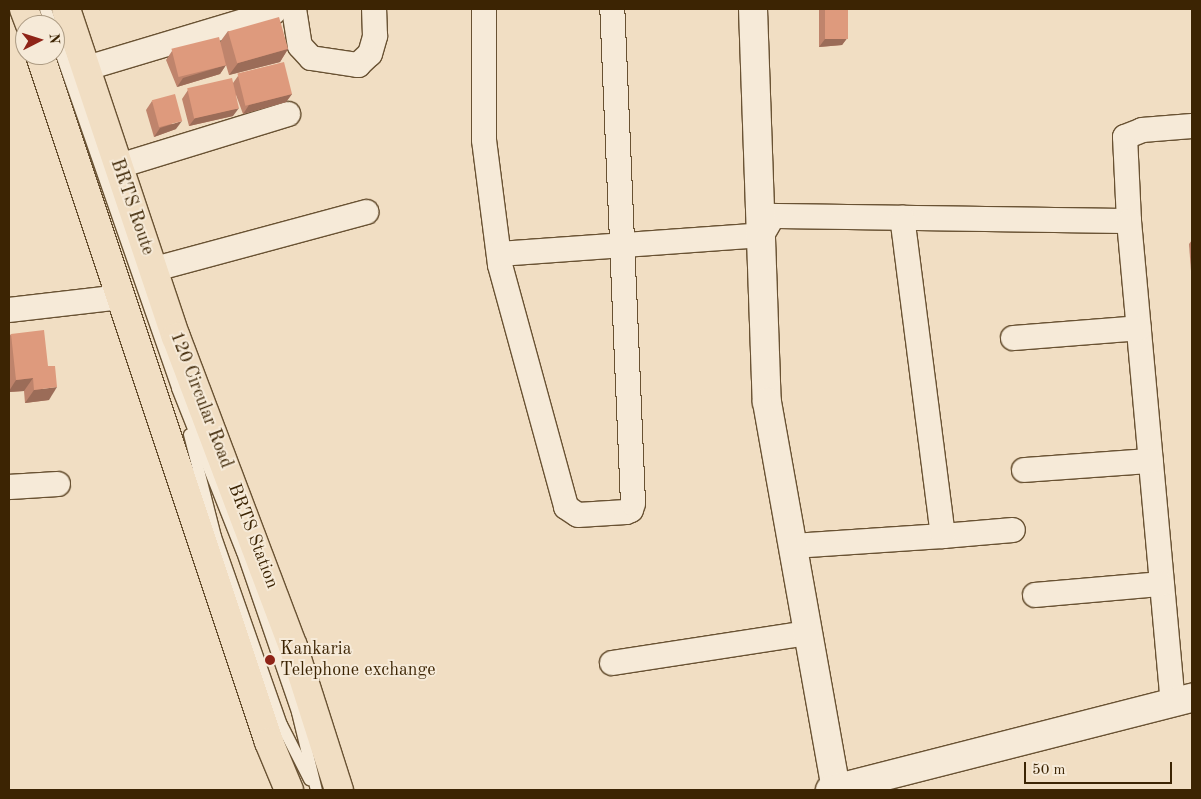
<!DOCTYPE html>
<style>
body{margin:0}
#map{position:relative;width:1201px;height:799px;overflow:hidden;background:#f1dec3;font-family:"Old Standard TT",serif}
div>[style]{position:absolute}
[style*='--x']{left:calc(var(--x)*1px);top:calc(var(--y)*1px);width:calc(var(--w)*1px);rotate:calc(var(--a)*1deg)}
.roads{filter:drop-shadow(1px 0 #695233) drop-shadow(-1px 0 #695233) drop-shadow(0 1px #695233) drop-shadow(0 -1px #695233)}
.service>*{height:11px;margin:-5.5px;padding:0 5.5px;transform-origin:5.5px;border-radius:5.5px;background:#f6ead8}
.minor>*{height:24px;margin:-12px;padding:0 12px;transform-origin:12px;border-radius:12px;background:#f6ead8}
.tertiary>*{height:28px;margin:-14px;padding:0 14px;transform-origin:14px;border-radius:14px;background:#f6ead8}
.primary>*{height:28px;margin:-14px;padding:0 14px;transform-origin:14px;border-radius:14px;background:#f1dec3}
.wall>*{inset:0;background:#bf846c}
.shaded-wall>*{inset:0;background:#9b6c58}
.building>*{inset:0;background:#de9a7d;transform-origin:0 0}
.dots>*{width:14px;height:14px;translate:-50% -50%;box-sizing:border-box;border:2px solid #f6ead8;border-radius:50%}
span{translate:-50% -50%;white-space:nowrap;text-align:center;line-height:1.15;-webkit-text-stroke:4px #f6ead8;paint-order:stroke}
.street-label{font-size:18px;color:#3c2403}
.poi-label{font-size:18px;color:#3c2403}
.left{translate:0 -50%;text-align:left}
.frame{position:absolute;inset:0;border:10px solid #3c2403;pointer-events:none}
.north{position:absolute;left:15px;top:15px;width:50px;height:50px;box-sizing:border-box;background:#f6ead8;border:1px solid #ac9b83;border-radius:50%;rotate:85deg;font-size:14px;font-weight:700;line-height:20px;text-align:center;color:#3c2403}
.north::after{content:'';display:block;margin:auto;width:18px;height:22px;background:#8f2418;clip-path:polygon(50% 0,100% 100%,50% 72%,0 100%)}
.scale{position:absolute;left:1024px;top:762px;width:148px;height:22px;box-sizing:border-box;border:2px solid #3c2403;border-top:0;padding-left:6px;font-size:15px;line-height:18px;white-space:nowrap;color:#3c2403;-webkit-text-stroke:4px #f6ead8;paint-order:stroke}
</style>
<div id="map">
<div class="roads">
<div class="service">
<i style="--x:45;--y:9;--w:17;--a:69"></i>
<i style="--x:55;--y:37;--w:372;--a:70.8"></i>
<i style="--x:177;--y:388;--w:176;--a:68.4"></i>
<i style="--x:242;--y:552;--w:169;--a:71"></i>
<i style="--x:297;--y:712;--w:80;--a:76.3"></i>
<i style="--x:189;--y:434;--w:105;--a:75.7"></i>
<i style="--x:215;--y:536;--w:199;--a:70.7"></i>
<i style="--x:281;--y:724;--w:62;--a:63"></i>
</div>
<div class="minor">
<i style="--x:294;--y:9;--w:37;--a:81"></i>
<i style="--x:300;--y:46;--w:16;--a:47"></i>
<i style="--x:311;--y:58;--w:48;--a:8.5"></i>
<i style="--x:358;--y:65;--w:16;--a:-43"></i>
<i style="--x:370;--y:54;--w:19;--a:-74"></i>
<i style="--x:375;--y:36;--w:27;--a:-92"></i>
<i style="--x:484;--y:9;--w:131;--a:90"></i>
<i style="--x:484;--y:140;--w:126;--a:82.7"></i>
<i style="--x:500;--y:265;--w:251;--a:74.7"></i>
<i style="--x:566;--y:507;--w:14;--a:34"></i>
<i style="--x:578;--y:515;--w:48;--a:-3.6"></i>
<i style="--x:626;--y:512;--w:5;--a:-22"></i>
<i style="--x:631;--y:510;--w:7;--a:-74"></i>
<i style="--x:633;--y:503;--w:494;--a:-92.4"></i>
<i style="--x:87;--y:68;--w:195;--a:-16.7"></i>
<i style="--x:119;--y:166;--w:177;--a:-17.1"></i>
<i style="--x:1129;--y:221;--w:84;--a:-92.7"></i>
<i style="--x:1125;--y:137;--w:18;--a:-22"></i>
<i style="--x:1142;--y:130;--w:50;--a:-4.6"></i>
<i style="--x:499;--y:254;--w:264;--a:-4.1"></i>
<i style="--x:762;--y:235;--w:22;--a:-60"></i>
<i style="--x:773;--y:216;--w:356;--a:0.8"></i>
<i style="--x:1129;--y:221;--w:484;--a:84.8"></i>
<i style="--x:155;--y:269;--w:219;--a:-15.1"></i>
<i style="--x:9;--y:310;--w:114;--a:-6.6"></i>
<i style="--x:1013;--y:338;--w:126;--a:-4.5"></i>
<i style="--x:1024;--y:470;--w:127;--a:-4.1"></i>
<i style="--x:9;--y:487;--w:49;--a:-3.5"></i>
<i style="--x:943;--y:536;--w:70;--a:-4.9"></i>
<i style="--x:793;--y:546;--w:150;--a:-3.8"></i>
<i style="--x:943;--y:536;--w:321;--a:-97.3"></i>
<i style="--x:1035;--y:595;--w:127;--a:-5"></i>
<i style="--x:612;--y:663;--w:198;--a:-8.7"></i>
</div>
<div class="tertiary">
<i style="--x:753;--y:9;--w:393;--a:88"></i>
<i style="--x:767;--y:402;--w:394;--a:79.9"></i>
<i style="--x:830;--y:790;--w:374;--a:-14.3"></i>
</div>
<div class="primary">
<i style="--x:24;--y:9;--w:17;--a:69"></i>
<i style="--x:66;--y:9;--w:346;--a:71.5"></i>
<i style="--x:176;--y:337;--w:330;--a:69.3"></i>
<i style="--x:293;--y:646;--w:151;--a:72.3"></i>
<i style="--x:40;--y:55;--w:724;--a:71.57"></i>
<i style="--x:269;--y:742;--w:52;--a:67.4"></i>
</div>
</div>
<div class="wall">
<i style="clip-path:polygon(819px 9px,848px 9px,848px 37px,842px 45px,819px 47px)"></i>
<i style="clip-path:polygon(228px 31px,288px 49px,280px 62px,229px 75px,226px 65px,220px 74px,177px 87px,166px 60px,172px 51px,220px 42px)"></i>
<i style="clip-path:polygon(238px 76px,292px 94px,286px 102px,243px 114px,236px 95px,233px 116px,189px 126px,182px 99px,188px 90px,233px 83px)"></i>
<i style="clip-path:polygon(152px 101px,176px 129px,154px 137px,146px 110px)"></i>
<i style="clip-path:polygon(1192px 240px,1192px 270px,1191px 271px,1189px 244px)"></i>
<i style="clip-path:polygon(11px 334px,49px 400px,25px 403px,24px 391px,9px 392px,9px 337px)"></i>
</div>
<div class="shaded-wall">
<i style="clip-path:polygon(848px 37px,842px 45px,819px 47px,825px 39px)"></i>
<i style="clip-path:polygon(288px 49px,280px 62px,229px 75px,238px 63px)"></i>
<i style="clip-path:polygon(226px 65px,220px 74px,177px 87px,183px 78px)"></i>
<i style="clip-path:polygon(292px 94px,286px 102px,243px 114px,249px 105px)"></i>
<i style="clip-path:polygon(239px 108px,233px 116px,189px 126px,195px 118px)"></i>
<i style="clip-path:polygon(182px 121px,176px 129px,154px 137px,160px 128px)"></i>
<i style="clip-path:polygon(33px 378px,24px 391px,9px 392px,9px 391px,16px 380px)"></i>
<i style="clip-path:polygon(57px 387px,49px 400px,25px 403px,34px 390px)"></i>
</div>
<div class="building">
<i style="left:825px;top:9px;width:23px;height:30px"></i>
<i style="left:279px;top:17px;width:33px;height:53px;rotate:74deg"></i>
<i style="left:219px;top:37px;width:29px;height:49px;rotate:76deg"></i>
<i style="left:284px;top:62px;width:33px;height:48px;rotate:76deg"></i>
<i style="left:232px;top:78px;width:31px;height:46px;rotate:77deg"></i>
<i style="left:175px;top:94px;width:28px;height:24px;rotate:75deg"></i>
<i style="clip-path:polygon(44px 330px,48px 366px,55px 366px,57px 387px,34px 390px,33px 378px,16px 380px,11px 334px)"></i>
</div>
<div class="dots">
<i style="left:270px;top:660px;background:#8f2418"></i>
</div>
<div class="street-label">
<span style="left:132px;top:207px;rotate:71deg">BRTS Route</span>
<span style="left:201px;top:400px;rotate:69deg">120 Circular Road</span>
<span style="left:253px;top:536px;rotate:69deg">BRTS Station</span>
</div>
<div class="poi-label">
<span class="left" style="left:280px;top:660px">Kankaria<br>Telephone exchange</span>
</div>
<div class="frame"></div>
<div class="north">N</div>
<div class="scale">50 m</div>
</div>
